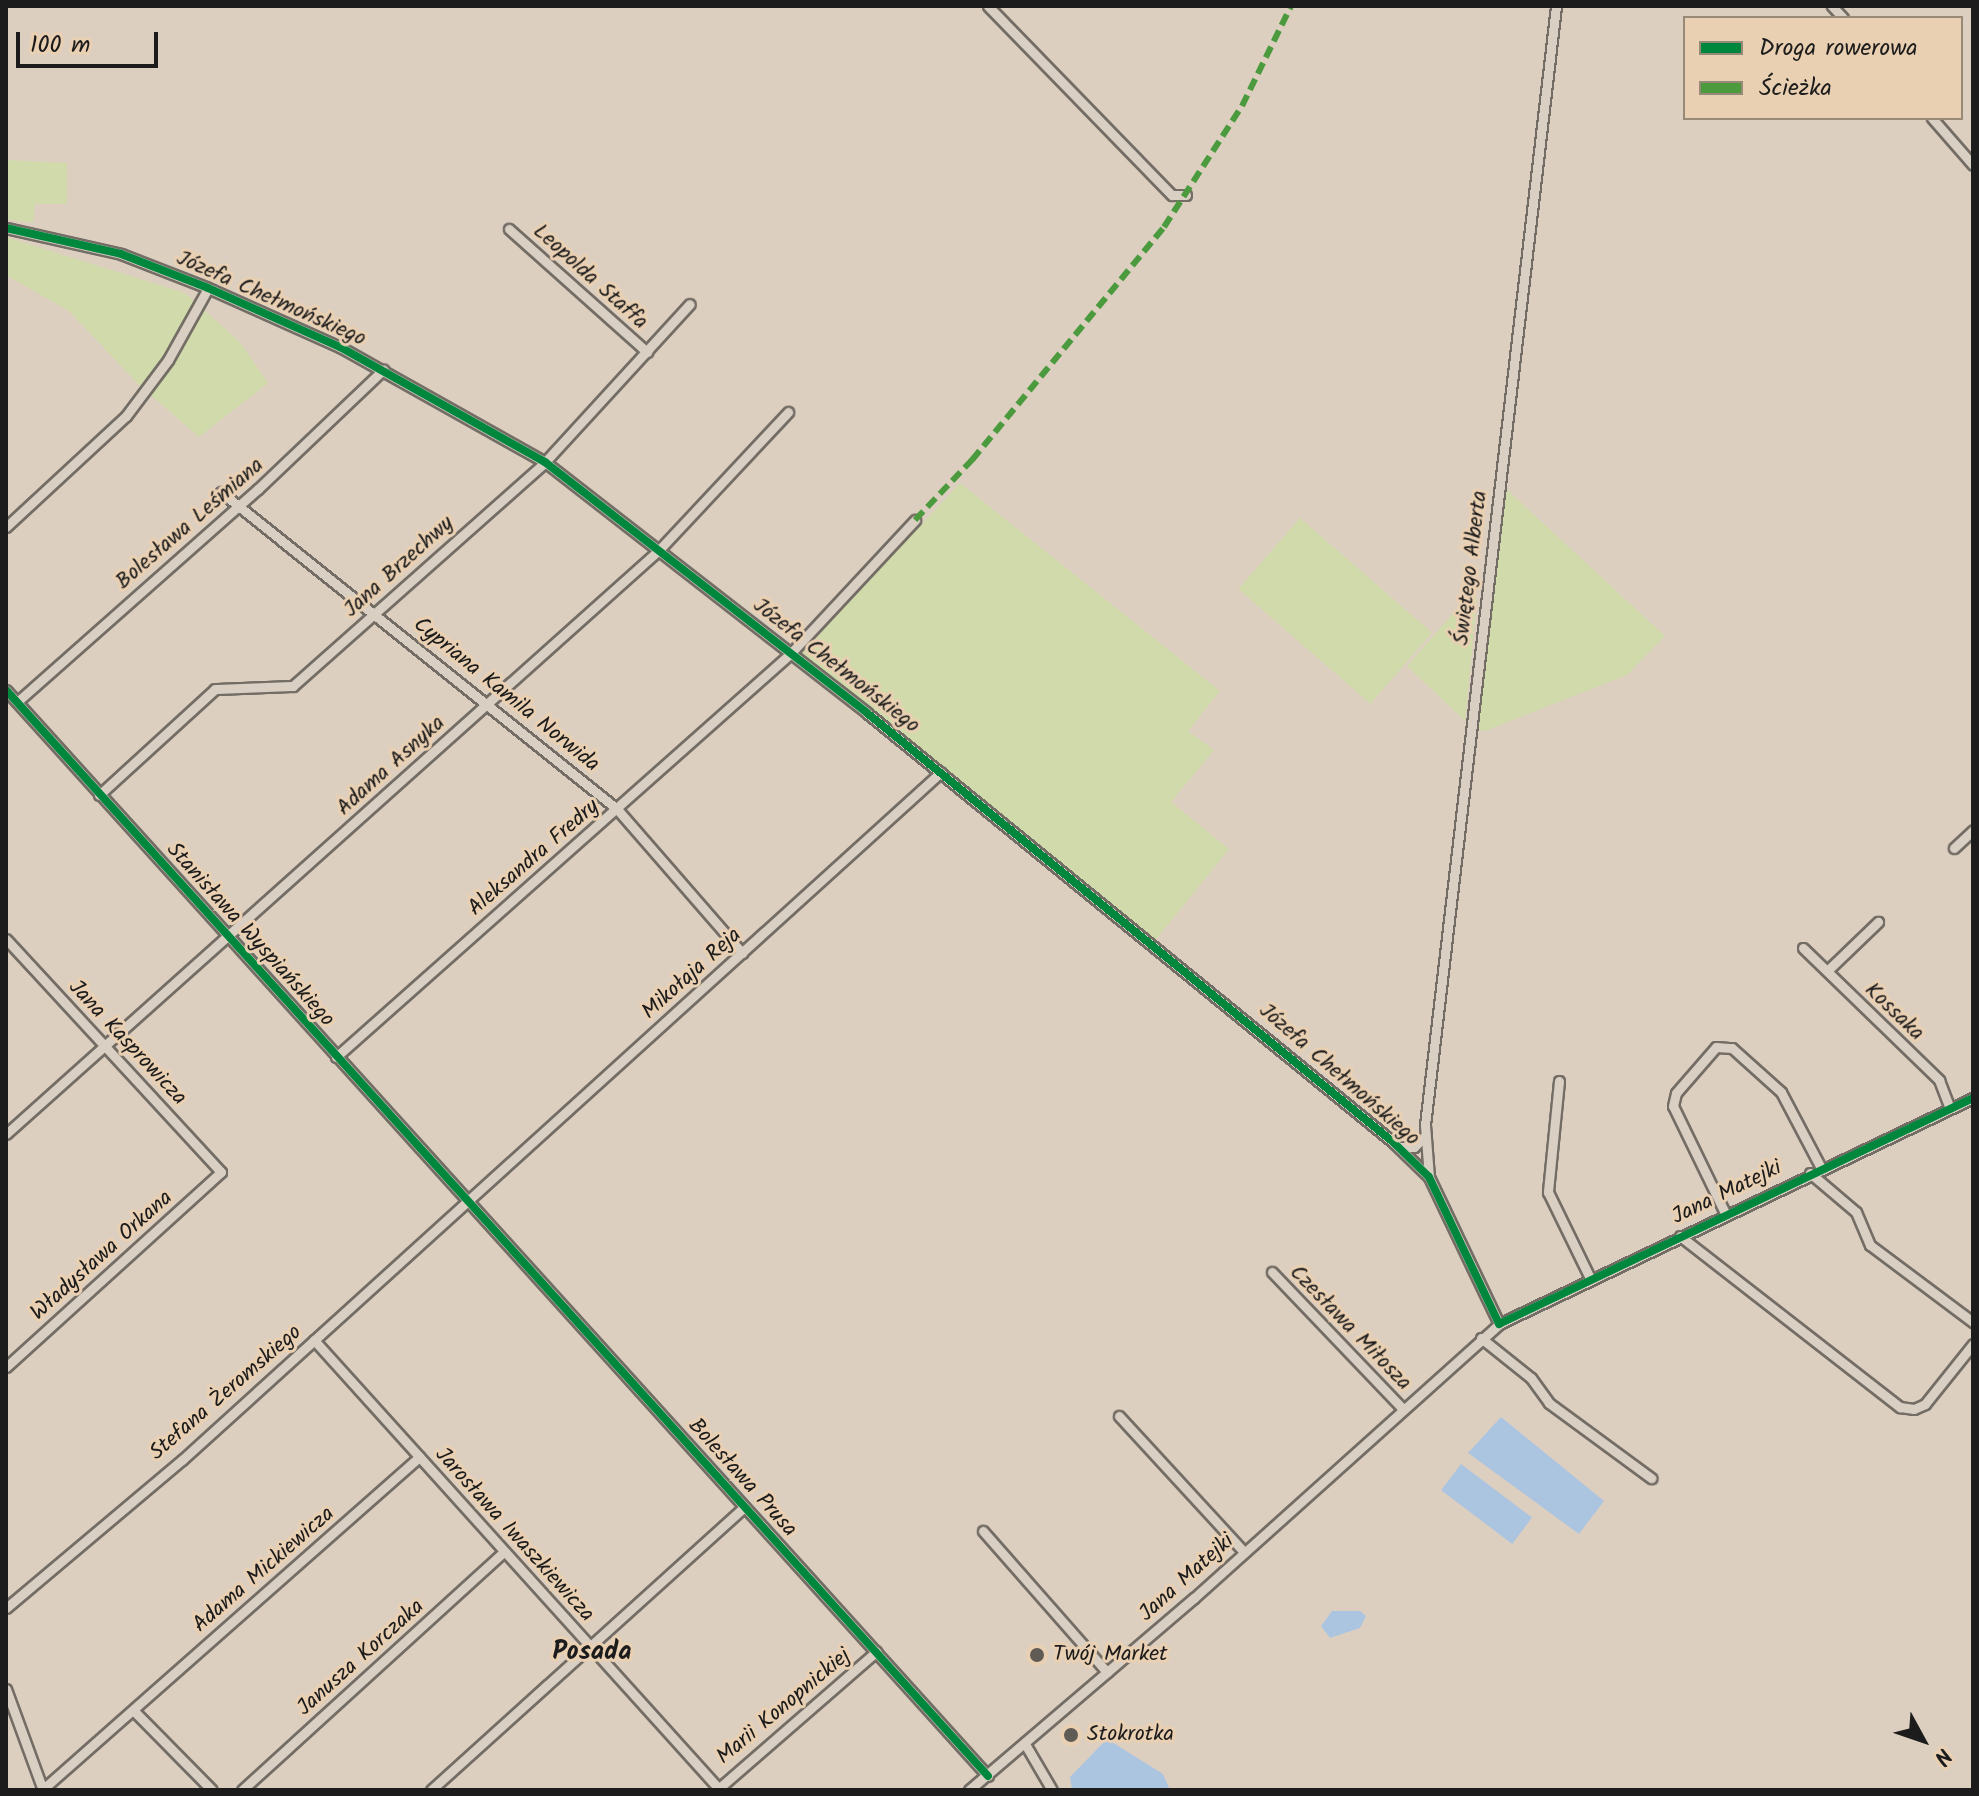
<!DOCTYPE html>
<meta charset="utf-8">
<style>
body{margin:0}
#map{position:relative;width:1979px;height:1796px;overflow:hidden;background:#ddcfbf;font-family:Kalam,sans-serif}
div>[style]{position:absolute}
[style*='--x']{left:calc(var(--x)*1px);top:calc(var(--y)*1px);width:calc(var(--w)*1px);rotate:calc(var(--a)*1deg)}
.green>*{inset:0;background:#d0daab;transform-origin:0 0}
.water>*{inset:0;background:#abc5e1;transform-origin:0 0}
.roads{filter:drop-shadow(2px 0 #736d65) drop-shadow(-2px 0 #736d65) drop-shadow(0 2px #736d65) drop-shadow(0 -2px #736d65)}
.minor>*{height:9px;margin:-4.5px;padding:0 4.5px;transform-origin:4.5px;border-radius:4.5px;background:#d9cfc3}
.quiet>*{height:6px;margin-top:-3px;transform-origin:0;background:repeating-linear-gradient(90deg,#4c9a3e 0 12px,transparent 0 18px)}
.cycleway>*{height:8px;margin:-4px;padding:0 4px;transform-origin:4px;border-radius:4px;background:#00873e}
.dots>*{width:22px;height:22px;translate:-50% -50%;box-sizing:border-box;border:4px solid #ead0b2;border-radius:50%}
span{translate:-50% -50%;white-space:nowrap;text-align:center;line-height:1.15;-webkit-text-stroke:6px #ead0b2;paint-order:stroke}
.street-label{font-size:22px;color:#1c1c1c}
.poi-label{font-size:22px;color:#1c1c1c}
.left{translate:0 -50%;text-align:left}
.quarter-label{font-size:26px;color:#1c1c1c;font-weight:700}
.frame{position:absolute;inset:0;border:8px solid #1c1c1c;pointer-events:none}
.legend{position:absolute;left:1683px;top:16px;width:280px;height:104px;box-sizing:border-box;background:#ead0b2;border:2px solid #988876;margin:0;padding:10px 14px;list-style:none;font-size:24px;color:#1c1c1c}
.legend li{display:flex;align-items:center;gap:16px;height:40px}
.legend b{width:40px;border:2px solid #988876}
.north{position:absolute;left:1883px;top:1700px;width:80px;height:80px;-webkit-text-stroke:6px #ead0b2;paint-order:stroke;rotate:130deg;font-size:22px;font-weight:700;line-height:32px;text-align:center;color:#1c1c1c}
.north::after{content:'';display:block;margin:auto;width:28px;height:36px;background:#1c1c1c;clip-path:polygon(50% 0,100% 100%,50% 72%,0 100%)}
.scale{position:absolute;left:16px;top:32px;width:142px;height:36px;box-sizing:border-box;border:4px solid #1c1c1c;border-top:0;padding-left:10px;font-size:24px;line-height:28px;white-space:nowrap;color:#1c1c1c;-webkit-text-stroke:6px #ead0b2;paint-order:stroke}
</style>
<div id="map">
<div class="green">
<i style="clip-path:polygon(6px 160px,67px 163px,67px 204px,35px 204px,33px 223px,6px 219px)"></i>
<i style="clip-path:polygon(6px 237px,185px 293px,240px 342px,268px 383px,199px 437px,138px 384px,69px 311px,6px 275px)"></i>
<i style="clip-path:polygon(960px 483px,1220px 691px,1188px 731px,1214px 750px,1171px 802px,1229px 849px,1154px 942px,800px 655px)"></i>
<i style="clip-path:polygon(1504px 487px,1665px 636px,1627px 675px,1485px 731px,1474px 728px)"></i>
<i style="left:1300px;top:518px;width:175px;height:94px;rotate:41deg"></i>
<i style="clip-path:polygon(1471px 593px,1477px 598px,1465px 721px,1407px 666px)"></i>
</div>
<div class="water">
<i style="clip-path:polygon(1501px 1417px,1604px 1501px,1579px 1534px,1468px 1453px)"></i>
<i style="left:1461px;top:1464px;width:89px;height:33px;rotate:37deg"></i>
<i style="clip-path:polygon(1332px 1611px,1360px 1611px,1366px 1616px,1360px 1628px,1330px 1638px,1321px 1626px)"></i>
<i style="clip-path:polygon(1107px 1739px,1163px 1774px,1170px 1790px,1072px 1790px,1070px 1777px)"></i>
</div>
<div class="roads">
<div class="minor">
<i style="--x:988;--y:6;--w:264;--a:45.8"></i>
<i style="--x:1172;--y:195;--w:14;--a:0"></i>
<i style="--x:1832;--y:6;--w:16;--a:47"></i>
<i style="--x:1932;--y:118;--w:62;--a:48.9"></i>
<i style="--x:6;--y:228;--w:118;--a:12.7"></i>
<i style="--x:121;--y:254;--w:93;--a:21.3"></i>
<i style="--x:208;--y:288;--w:145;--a:24.1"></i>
<i style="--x:340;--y:347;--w:235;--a:29.3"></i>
<i style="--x:545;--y:462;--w:408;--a:37.9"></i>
<i style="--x:867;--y:713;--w:679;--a:39.2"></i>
<i style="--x:1393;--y:1142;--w:50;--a:44.2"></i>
<i style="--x:1429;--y:1177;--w:163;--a:64.5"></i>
<i style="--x:509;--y:229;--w:185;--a:41.7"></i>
<i style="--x:221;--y:492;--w:507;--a:38.68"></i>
<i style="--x:617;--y:809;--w:191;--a:49"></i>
<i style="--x:6;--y:527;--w:163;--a:-42.8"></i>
<i style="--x:126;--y:416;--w:70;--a:-53.1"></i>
<i style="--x:168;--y:360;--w:82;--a:-60.9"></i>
<i style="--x:6;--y:690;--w:1464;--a:47.88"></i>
<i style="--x:17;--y:702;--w:322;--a:-41.5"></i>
<i style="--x:258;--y:489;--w:173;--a:-43.6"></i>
<i style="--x:99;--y:795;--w:157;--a:-42.4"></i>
<i style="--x:215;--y:689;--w:78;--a:-2.2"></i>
<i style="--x:293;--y:686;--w:337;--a:-41.6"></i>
<i style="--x:545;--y:462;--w:214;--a:-47.5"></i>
<i style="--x:1954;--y:848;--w:26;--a:-43"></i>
<i style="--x:6;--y:939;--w:317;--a:47.3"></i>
<i style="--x:221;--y:1172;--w:290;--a:137.8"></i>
<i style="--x:1803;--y:948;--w:190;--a:44.1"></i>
<i style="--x:1939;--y:1080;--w:30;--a:69"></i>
<i style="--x:1827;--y:971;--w:71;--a:-43.9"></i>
<i style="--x:336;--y:1057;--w:608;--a:-41.6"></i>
<i style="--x:791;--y:653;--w:182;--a:-47"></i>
<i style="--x:1559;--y:1081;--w:112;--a:95.7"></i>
<i style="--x:1548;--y:1192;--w:98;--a:64"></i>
<i style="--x:6;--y:1134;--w:876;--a:-41.81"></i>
<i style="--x:659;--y:550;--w:189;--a:-46.9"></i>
<i style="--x:1399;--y:1147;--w:15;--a:0"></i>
<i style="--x:1414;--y:1147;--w:16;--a:-45"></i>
<i style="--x:1810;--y:1173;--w:60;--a:40.3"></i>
<i style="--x:1856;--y:1212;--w:36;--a:67"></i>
<i style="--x:1870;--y:1245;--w:129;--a:36.8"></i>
<i style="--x:1429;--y:1177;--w:52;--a:-94.4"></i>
<i style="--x:1425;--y:1125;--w:1127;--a:-83.32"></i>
<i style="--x:1726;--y:1215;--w:121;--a:-115.9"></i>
<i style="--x:1673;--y:1106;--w:13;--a:-77"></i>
<i style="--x:1676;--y:1093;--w:61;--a:-49"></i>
<i style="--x:1716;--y:1047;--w:16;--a:4"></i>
<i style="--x:1732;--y:1048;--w:66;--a:41.9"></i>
<i style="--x:1781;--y:1092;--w:86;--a:62.2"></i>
<i style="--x:1680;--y:1236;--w:279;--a:37.9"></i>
<i style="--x:1900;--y:1407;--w:14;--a:8"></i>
<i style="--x:1914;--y:1409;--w:12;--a:-24"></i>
<i style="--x:1925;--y:1404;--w:77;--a:-51.3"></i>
<i style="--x:1272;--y:1272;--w:188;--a:46.3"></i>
<i style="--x:1481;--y:1338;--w:64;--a:38.7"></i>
<i style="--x:1531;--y:1378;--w:31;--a:54"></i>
<i style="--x:1549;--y:1403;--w:127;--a:36.3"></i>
<i style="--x:314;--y:1340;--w:606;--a:47.94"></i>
<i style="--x:1119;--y:1416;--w:185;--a:47.4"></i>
<i style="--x:983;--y:1531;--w:188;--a:48.7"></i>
<i style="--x:6;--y:1608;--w:230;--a:-40.1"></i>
<i style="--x:182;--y:1460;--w:1024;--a:-42.19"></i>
<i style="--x:6;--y:1689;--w:108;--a:69.9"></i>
<i style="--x:133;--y:1710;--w:112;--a:45.4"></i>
<i style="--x:1025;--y:1744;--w:53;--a:59.6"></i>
<i style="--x:43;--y:1789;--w:502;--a:-41.44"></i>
<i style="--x:242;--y:1790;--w:354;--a:-42.3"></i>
<i style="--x:431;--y:1790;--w:422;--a:-42.1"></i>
<i style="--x:717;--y:1790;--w:211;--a:-41"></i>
<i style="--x:969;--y:1790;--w:296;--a:-40.5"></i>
<i style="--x:1194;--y:1598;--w:410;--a:-41.9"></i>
<i style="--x:1499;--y:1324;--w:525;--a:-25.49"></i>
</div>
</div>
<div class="quiet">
<i style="--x:915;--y:520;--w:83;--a:-46.5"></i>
<i style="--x:972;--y:460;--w:302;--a:-50.5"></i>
<i style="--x:1164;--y:227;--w:144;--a:-57.2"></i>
<i style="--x:1242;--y:106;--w:111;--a:-63.9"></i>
</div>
<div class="cycleway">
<i style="--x:6;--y:228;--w:118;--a:12.7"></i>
<i style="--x:121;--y:254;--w:93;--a:21.3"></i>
<i style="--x:208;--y:288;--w:145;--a:24.1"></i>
<i style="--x:340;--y:347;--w:235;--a:29.3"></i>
<i style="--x:545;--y:462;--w:408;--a:37.9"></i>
<i style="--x:867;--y:713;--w:679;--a:39.2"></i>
<i style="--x:1393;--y:1142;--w:50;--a:44.2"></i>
<i style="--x:1429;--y:1177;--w:163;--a:64.5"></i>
<i style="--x:1499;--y:1324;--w:525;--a:-25.49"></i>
<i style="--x:6;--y:690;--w:1464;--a:47.88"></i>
</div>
<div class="dots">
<i style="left:1037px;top:1655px;background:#605b55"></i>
<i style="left:1071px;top:1735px;background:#605b55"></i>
</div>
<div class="street-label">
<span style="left:590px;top:277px;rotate:42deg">Leopolda Staffa</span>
<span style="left:271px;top:299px;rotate:24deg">Józefa Chełmońskiego</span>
<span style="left:190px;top:524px;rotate:-41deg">Bolesława Leśmiana</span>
<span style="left:399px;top:567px;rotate:-42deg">Jana Brzechwy</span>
<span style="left:1471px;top:568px;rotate:-83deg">Świętego Alberta</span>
<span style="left:836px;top:666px;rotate:38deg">Józefa Chełmońskiego</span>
<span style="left:506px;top:695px;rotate:39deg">Cypriana Kamila Norwida</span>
<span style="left:391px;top:766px;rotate:-42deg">Adama Asnyka</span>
<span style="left:534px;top:858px;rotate:-41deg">Aleksandra Fredry</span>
<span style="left:250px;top:935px;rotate:48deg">Stanisława Wyspiańskiego</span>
<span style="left:692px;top:974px;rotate:-42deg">Mikołaja Reja</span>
<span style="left:1894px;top:1012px;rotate:44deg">Kossaka</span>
<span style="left:127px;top:1043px;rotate:47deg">Jana Kasprowicza</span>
<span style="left:1339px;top:1075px;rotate:41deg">Józefa Chełmońskiego</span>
<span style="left:1727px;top:1193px;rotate:-26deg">Jana Matejki</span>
<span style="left:102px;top:1256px;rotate:-42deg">Władysława Orkana</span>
<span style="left:1350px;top:1328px;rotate:46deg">Czesława Miłosza</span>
<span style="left:226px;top:1393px;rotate:-41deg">Stefana Żeromskiego</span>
<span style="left:742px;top:1478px;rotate:48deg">Bolesława Prusa</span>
<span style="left:514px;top:1535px;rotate:48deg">Jarosława Iwaszkiewicza</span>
<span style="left:264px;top:1570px;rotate:-41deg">Adama Mickiewicza</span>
<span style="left:1187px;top:1578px;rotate:-42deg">Jana Matejki</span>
<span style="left:361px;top:1658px;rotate:-42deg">Janusza Korczaka</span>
<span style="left:784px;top:1707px;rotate:-40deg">Marii Konopnickiej</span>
</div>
<div class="poi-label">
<span class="left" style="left:1053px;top:1655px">Twój Market</span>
<span class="left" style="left:1087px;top:1735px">Stokrotka</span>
</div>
<div class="quarter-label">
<span style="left:592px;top:1653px">Posada</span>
</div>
<div class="frame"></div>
<ul class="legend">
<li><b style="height:10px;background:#00873e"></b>Droga rowerowa</li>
<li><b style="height:10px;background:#4c9a3e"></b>Ścieżka</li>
</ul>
<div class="north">N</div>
<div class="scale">100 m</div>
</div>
